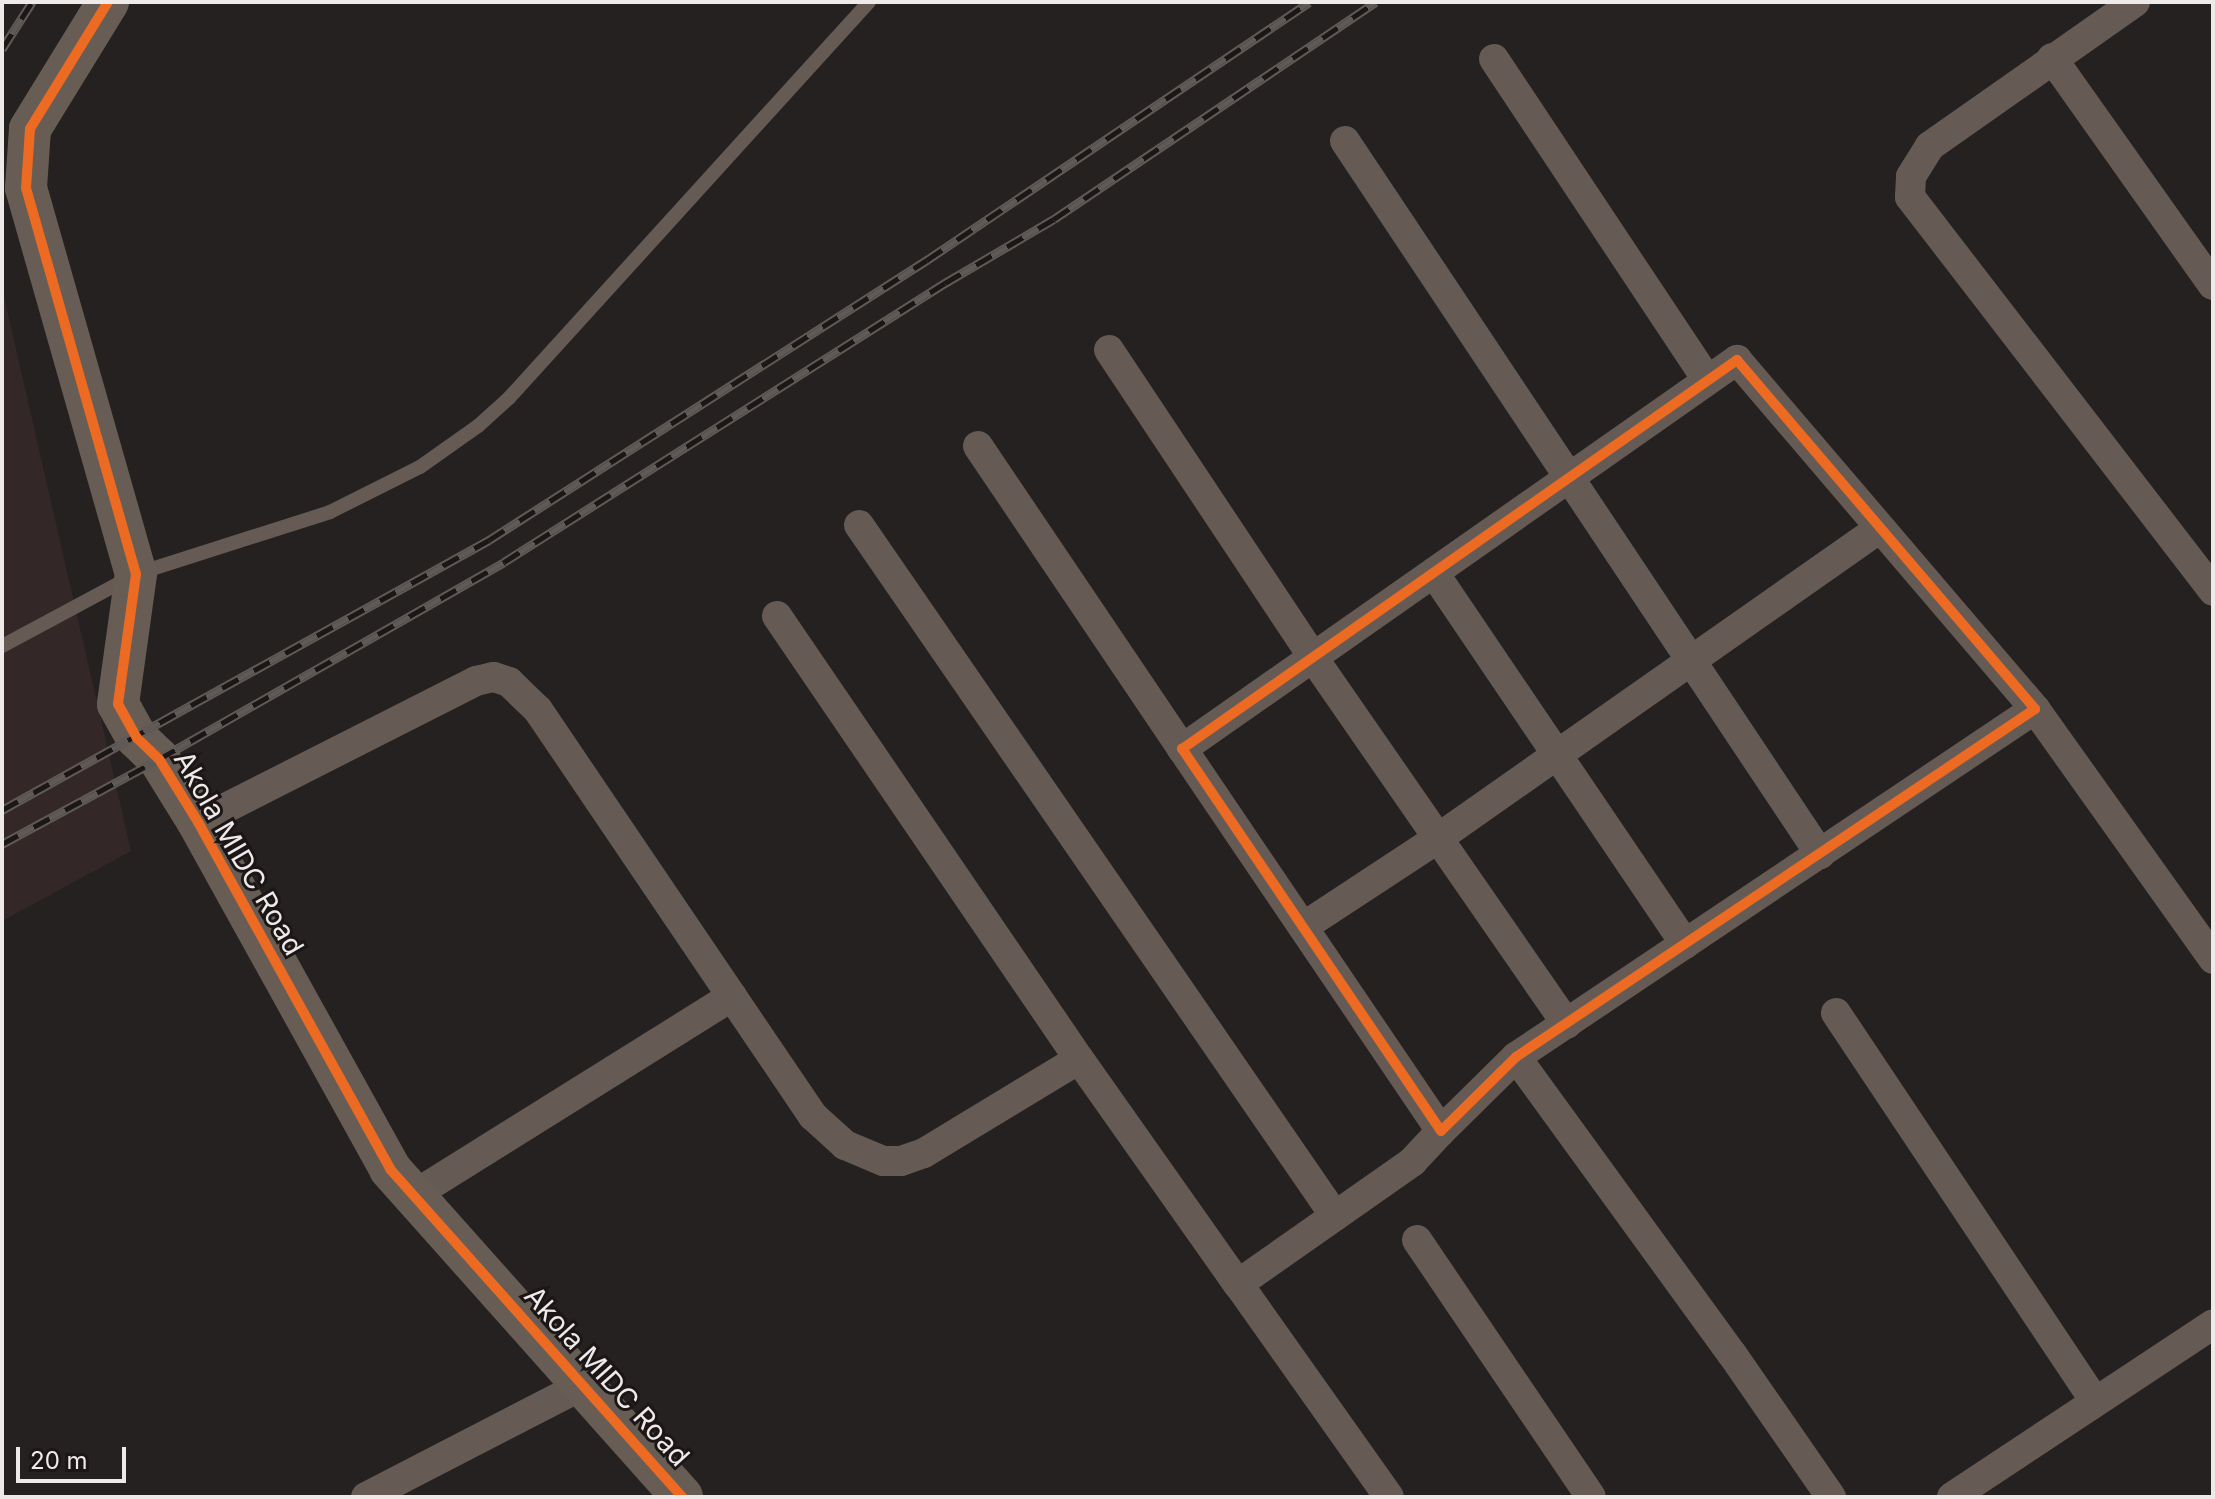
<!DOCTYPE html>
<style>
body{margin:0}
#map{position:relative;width:2215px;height:1499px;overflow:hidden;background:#242120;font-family:Inter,sans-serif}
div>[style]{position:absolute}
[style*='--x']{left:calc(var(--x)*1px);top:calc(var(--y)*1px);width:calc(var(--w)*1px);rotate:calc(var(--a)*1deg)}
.built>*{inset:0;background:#332827}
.lane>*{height:14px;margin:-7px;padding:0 7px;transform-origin:7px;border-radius:7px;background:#655b54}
.street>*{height:30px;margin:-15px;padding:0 15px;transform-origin:15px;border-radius:15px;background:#655b54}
.secondary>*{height:42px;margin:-21px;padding:0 21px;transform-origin:21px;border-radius:21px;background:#685d55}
.rail>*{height:9px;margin-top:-4.5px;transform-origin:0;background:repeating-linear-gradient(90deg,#1c1616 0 18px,#605a57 0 36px);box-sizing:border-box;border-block:2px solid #605a57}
.cycleway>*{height:10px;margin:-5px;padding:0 5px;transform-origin:5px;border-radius:5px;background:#ed6a23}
span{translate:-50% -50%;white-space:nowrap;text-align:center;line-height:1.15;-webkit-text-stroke:6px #1c1616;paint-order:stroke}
.street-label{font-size:28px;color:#eeeae9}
.frame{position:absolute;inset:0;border:4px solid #eeeae9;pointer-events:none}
.scale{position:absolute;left:16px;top:1447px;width:110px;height:36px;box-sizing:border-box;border:4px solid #eeeae9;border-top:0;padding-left:10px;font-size:24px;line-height:28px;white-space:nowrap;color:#eeeae9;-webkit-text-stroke:6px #1c1616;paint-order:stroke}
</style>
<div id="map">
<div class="built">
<i style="clip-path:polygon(2px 288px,131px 851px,2px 921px)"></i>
</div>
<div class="lane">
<i style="--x:2;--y:646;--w:152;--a:-28.2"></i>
<i style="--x:136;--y:574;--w:204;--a:-17.7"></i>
<i style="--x:330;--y:512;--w:101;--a:-26.6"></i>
<i style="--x:420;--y:467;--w:71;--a:-35.3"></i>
<i style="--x:478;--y:426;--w:42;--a:-42.1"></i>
<i style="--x:509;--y:398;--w:535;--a:-47.73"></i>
</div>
<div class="street">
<i style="--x:2135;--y:2;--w:251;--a:144.9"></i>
<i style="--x:1930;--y:146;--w:36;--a:122"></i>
<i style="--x:1911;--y:177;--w:20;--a:93"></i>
<i style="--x:1910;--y:197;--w:497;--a:52.4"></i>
<i style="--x:2052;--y:58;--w:278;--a:54.7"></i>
<i style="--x:1494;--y:59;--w:385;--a:56.4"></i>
<i style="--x:1345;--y:141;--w:857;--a:56.33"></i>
<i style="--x:1109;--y:350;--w:371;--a:56.4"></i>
<i style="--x:1314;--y:659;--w:444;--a:55.3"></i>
<i style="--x:1737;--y:360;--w:459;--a:49.5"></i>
<i style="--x:2035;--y:709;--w:625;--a:146.16"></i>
<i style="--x:1516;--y:1057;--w:105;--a:135.4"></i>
<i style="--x:1441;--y:1131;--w:462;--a:-124.1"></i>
<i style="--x:1182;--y:749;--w:678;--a:-35.03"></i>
<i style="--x:978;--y:446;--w:365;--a:56"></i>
<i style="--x:859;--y:525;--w:839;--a:55.44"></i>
<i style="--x:1434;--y:573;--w:448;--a:55.9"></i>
<i style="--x:777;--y:616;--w:536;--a:55.72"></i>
<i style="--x:1079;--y:1059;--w:276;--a:54.8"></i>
<i style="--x:2035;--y:709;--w:307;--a:54.5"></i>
<i style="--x:198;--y:822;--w:312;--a:-26.9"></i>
<i style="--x:476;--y:681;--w:18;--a:-13"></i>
<i style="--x:494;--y:677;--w:16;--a:18"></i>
<i style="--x:509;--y:682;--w:40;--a:44"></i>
<i style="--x:538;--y:710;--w:490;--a:55.9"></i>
<i style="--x:813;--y:1116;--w:43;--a:42.2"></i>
<i style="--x:845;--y:1145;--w:41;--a:22.8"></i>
<i style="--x:883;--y:1161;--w:18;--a:0"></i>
<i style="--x:901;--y:1161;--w:24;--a:-19"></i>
<i style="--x:924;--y:1153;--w:181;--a:-31.2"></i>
<i style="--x:1303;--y:927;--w:160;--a:-33.3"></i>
<i style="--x:1437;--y:839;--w:541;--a:-35.07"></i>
<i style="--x:1836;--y:1013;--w:467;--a:56.3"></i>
<i style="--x:1516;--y:1057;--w:367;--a:54"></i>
<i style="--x:1732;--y:1354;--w:174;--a:55.3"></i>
<i style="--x:414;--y:1195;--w:375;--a:-32"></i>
<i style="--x:1417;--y:1240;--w:310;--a:55.9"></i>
<i style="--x:366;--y:1497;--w:244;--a:-27.3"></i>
<i style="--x:1389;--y:1497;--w:261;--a:-125.3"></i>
<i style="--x:1238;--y:1284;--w:213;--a:-35"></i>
<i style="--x:1412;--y:1162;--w:42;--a:-46.9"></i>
<i style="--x:1952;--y:1497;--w:313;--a:-33.5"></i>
</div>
<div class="secondary">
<i style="--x:108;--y:2;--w:149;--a:121.6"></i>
<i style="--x:30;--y:129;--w:59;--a:93.9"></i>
<i style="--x:26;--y:188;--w:401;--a:74.1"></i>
<i style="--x:136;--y:574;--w:131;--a:97.9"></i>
<i style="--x:118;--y:704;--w:39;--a:61"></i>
<i style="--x:137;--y:738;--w:30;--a:44"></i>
<i style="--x:159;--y:759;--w:74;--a:58.2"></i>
<i style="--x:198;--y:822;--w:397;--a:61"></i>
<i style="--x:390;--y:1169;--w:439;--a:48.3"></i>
</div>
<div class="rail">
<i style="--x:2;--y:49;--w:56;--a:-57.4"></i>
<i style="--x:2;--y:810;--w:557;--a:-29"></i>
<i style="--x:489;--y:540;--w:520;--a:-32.59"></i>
<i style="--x:927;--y:260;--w:461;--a:-34"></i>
<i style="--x:2;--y:844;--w:179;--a:-28.4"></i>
<i style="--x:159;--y:759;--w:397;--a:-29.7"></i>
<i style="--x:504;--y:562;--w:522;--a:-32.32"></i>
<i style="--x:945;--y:283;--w:126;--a:-30.4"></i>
<i style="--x:1054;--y:219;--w:388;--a:-34"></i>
</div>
<div class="cycleway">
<i style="--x:108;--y:2;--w:149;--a:121.6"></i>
<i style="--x:30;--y:129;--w:59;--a:93.9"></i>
<i style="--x:26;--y:188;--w:401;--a:74.1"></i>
<i style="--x:136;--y:574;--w:131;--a:97.9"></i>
<i style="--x:118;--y:704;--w:39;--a:61"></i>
<i style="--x:137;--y:738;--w:30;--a:44"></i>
<i style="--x:159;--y:759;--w:74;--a:58.2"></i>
<i style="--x:198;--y:822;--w:397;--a:61"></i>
<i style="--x:390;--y:1169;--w:439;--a:48.3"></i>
<i style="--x:1737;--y:360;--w:459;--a:49.5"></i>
<i style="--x:2035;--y:709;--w:625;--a:146.16"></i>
<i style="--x:1516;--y:1057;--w:105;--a:135.4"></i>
<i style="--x:1441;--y:1131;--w:462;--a:-124.1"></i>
<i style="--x:1182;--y:749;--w:678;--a:-35.03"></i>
</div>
<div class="street-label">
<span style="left:239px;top:853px;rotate:60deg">Akola MIDC Road</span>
<span style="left:607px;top:1376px;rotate:48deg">Akola MIDC Road</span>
</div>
<div class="frame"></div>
<div class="scale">20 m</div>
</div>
